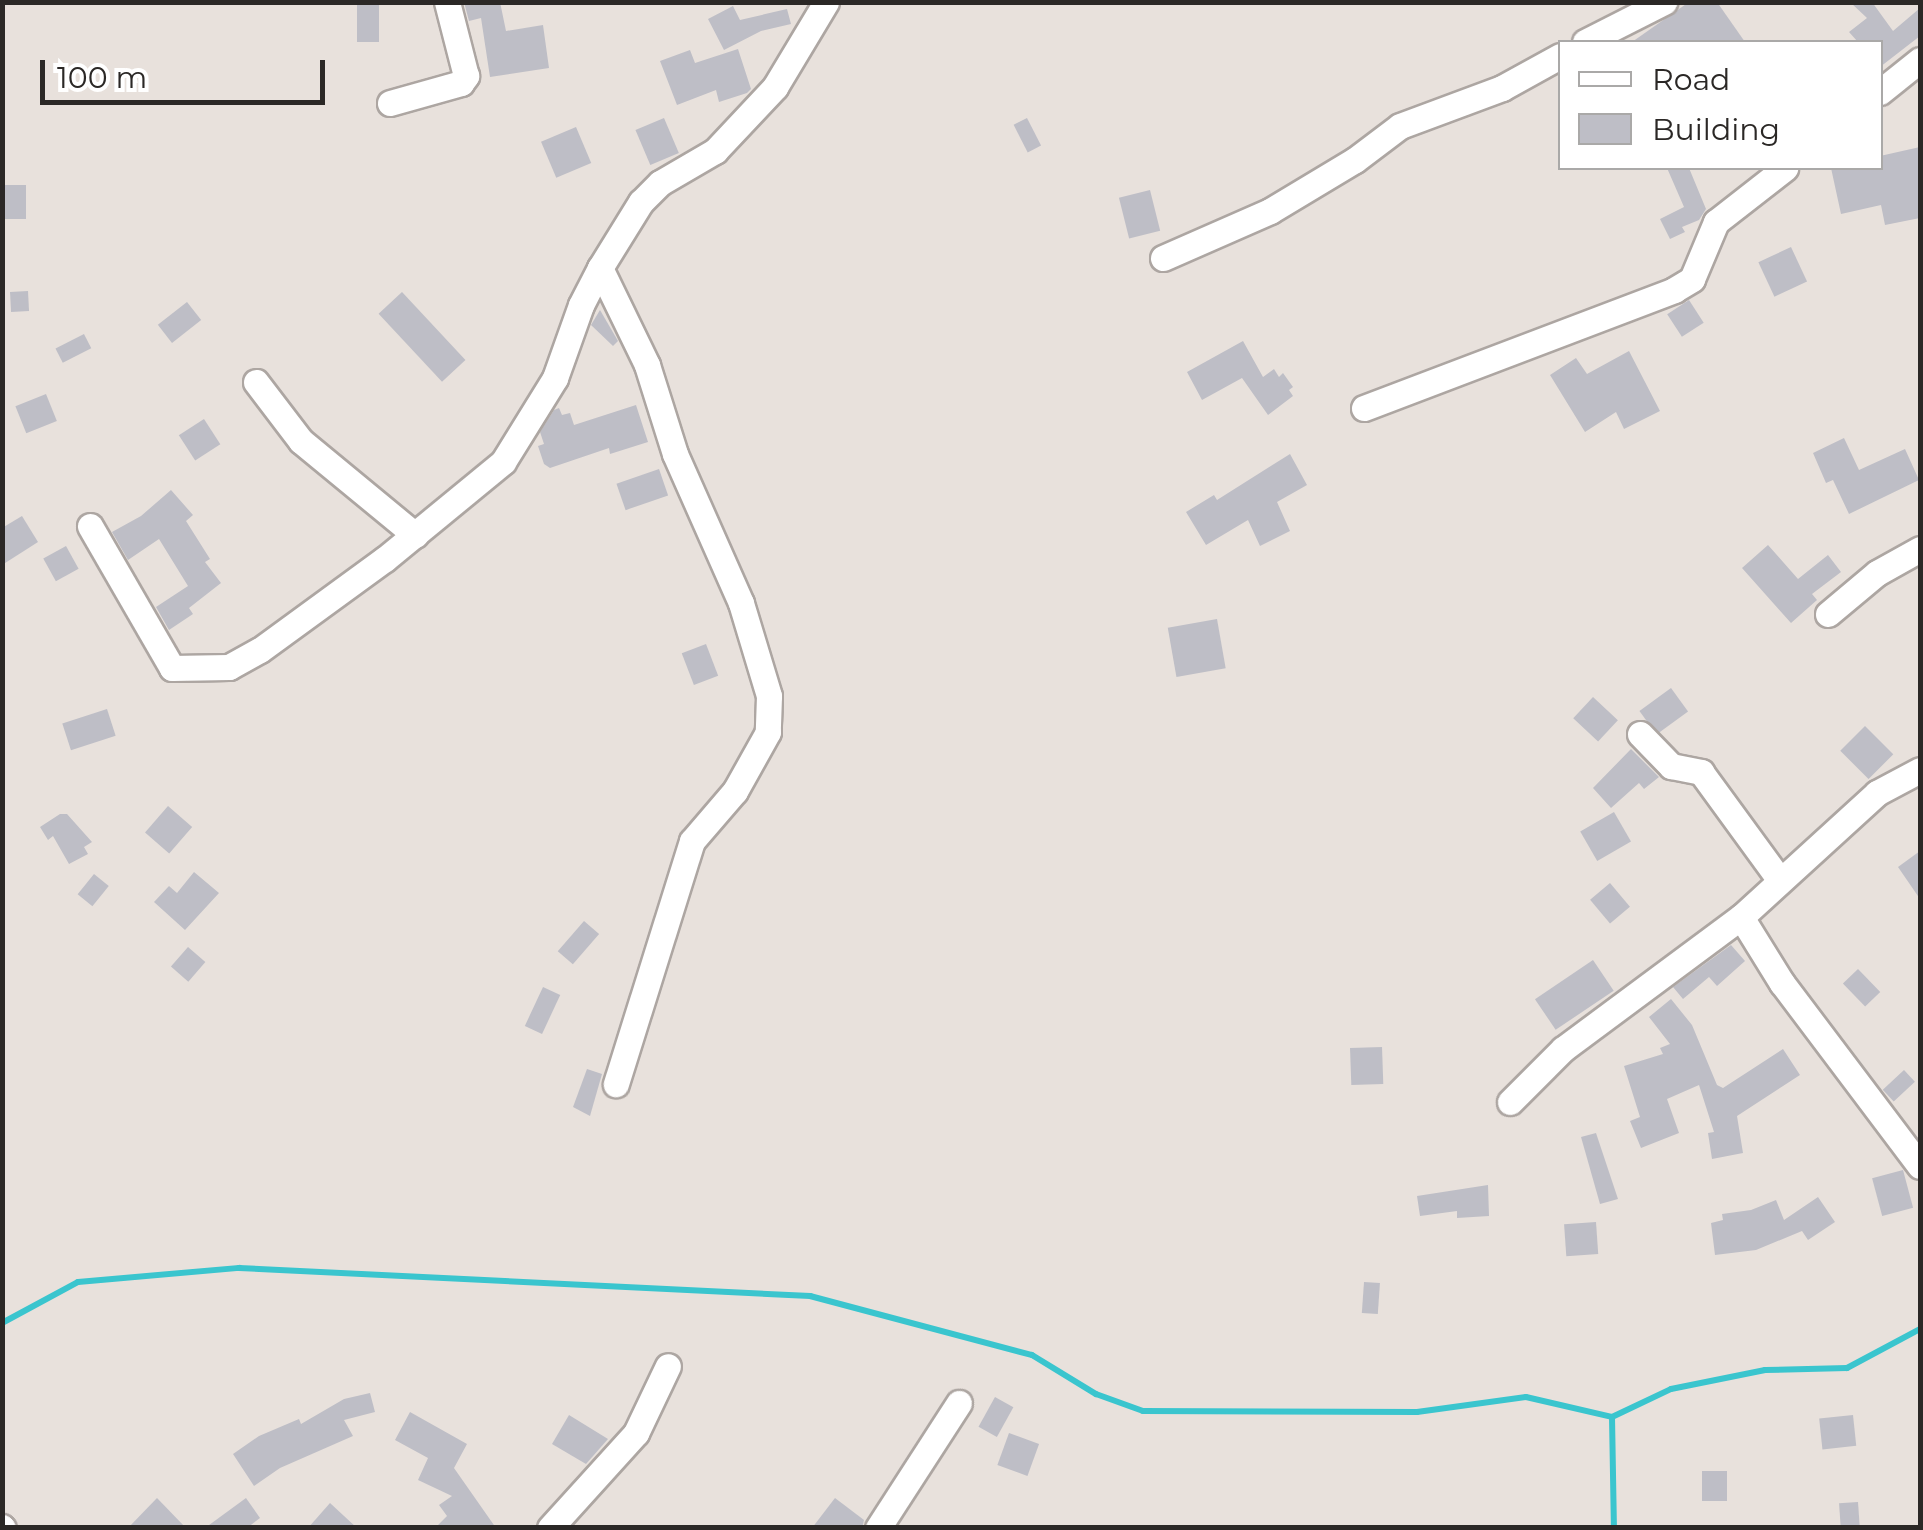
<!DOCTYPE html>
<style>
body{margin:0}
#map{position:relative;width:1923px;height:1530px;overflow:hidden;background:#e8e1dc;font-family:Montserrat,sans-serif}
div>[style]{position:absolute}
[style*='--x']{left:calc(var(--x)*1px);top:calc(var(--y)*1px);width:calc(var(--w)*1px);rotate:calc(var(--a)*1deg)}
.stream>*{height:6px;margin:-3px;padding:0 3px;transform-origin:3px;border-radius:3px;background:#3ac5ce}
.building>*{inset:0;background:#bebec6;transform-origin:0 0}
.roads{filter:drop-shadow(2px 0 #ada6a2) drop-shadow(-2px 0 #ada6a2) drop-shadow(0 2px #ada6a2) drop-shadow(0 -2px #ada6a2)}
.minor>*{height:25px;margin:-12.5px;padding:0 12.5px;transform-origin:12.5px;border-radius:12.5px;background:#fff}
span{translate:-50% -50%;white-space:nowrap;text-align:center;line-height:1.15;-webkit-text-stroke:9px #fff;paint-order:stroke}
.frame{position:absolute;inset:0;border:5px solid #2b2826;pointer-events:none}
.legend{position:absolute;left:1558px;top:40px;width:325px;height:130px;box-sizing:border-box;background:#fff;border:2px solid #aaa9a8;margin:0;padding:12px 18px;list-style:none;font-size:30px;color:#2b2826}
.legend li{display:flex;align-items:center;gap:20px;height:50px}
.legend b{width:50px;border:2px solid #aaa9a8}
.scale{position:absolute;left:40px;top:60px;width:285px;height:45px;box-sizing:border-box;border:5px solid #2b2826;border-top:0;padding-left:12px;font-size:30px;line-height:35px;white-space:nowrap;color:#2b2826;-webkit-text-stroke:8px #fff;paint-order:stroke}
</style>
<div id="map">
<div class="stream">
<i style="--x:2;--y:1323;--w:86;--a:-28.3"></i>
<i style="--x:78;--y:1282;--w:162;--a:-5"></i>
<i style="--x:239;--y:1268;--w:572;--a:2.81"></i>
<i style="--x:810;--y:1296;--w:230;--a:14.9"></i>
<i style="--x:1032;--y:1355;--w:75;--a:31.4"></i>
<i style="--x:1096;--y:1394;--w:50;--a:19.9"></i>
<i style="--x:1143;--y:1411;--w:274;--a:0.2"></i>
<i style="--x:1417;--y:1412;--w:110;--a:-7.8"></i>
<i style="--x:1526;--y:1397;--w:88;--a:13.1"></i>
<i style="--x:1612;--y:1417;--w:65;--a:-25.4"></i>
<i style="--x:1671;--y:1389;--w:96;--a:-11.4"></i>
<i style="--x:1765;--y:1370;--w:82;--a:-1.4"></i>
<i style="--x:1847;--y:1368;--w:83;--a:-28.1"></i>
<i style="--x:1612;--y:1417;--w:111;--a:89"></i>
</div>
<div class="building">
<i style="left:357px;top:2px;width:22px;height:40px"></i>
<i style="clip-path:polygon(464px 2px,500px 2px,506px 31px,543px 25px,549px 68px,490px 77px,481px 18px,469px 21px)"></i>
<i style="clip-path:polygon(1689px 2px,1717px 2px,1745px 42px,1632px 42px)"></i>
<i style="clip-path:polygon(1850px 2px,1872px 2px,1893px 31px,1920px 8px,1920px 36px,1880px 67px,1880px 42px,1858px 42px,1849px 32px,1867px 18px)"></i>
<i style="clip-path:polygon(733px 6px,740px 20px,787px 9px,791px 24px,761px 31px,724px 50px,708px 19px)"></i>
<i style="clip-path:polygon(738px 49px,751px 89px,747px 93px,719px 102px,716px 90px,677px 105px,660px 61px,690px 50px,695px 63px)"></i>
<i style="left:664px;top:118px;width:38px;height:31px;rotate:67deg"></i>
<i style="left:1027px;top:118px;width:31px;height:15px;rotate:63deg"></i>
<i style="left:576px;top:127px;width:39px;height:38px;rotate:67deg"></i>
<i style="clip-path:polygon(1920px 147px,1920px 218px,1885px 225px,1881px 205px,1841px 214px,1831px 168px,1880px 168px,1880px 156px)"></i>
<i style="clip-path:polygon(1667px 168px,1689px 168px,1706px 209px,1699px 220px,1682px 227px,1685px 232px,1670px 239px,1660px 219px,1684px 207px)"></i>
<i style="left:2px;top:185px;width:24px;height:34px"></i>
<i style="left:1150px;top:190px;width:42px;height:32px;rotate:76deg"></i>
<i style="left:1791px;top:247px;width:38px;height:36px;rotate:65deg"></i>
<i style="left:28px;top:291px;width:20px;height:18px;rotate:87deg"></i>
<i style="left:402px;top:292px;width:93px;height:32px;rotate:47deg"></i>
<i style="left:1689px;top:300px;width:27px;height:26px;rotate:57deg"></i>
<i style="left:187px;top:302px;width:23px;height:37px;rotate:52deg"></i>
<i style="clip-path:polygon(600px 310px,618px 341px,613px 346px,591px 325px)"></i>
<i style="left:84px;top:334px;width:16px;height:32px;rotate:63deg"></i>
<i style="clip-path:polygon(1243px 341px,1263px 377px,1274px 369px,1279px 377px,1283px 373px,1293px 387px,1289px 390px,1293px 396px,1268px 415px,1242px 378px,1202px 400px,1187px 372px)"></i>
<i style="clip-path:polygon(1629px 351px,1660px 411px,1624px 429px,1616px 412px,1585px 432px,1550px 375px,1576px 358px,1587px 374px)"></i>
<i style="left:46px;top:394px;width:29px;height:33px;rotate:68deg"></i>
<i style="clip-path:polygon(636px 405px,648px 442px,610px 454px,609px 448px,550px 468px,544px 464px,538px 446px,544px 444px,540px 432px,554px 410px,559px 408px,562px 415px,570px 413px,574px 425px)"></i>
<i style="left:204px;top:419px;width:30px;height:30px;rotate:57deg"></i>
<i style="clip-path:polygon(1844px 438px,1859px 470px,1905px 449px,1919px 480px,1849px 514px,1833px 480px,1826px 483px,1813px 453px)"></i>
<i style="clip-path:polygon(1290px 454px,1307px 485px,1277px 502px,1290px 531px,1260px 546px,1248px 520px,1206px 545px,1186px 512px,1214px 495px,1217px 500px)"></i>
<i style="left:659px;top:469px;width:28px;height:45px;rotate:71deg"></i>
<i style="clip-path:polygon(171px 490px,193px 515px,186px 521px,210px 559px,205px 562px,221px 583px,189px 608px,193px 614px,169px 630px,156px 607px,188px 586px,159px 539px,128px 560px,112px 532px,141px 516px)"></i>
<i style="clip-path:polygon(22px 516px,38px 542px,2px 565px,2px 528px)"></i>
<i style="clip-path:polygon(1768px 545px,1798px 579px,1828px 555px,1841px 572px,1812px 594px,1817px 600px,1791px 623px,1742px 568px)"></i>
<i style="left:66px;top:546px;width:26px;height:26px;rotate:61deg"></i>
<i style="left:1217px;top:619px;width:50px;height:50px;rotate:80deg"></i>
<i style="left:706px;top:644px;width:34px;height:26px;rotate:69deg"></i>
<i style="left:1671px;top:688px;width:29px;height:39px;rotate:54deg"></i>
<i style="left:1593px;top:697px;width:34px;height:29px;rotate:43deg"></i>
<i style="left:107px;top:709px;width:28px;height:47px;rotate:72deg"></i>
<i style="left:1865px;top:726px;width:40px;height:35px;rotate:45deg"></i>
<i style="clip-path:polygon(1631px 749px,1659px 777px,1644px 789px,1639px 783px,1611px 808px,1593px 788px)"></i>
<i style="left:168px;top:806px;width:32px;height:35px;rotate:41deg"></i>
<i style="left:1614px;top:812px;width:34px;height:39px;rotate:60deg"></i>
<i style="clip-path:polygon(60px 814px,67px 814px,92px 842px,84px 847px,88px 854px,69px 864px,53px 836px,48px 840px,40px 827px)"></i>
<i style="clip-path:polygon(1920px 851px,1920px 899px,1898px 867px)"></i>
<i style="clip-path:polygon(194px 872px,219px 893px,185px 930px,154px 902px,169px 886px,177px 893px)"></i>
<i style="left:94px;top:874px;width:19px;height:26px;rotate:39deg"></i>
<i style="left:1610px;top:883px;width:31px;height:26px;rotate:50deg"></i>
<i style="left:584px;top:921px;width:20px;height:40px;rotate:41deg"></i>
<i style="clip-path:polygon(1731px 945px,1745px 961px,1717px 986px,1709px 977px,1683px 999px,1673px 987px)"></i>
<i style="left:188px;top:947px;width:23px;height:26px;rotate:41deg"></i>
<i style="left:1593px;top:960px;width:37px;height:70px;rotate:56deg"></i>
<i style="left:1858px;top:969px;width:32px;height:21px;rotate:46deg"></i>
<i style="left:543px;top:987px;width:19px;height:43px;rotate:25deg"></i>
<i style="clip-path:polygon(1671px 999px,1692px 1025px,1717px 1085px,1723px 1088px,1783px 1049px,1800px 1075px,1737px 1116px,1743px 1153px,1712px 1159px,1708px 1133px,1714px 1132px,1699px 1085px,1667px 1099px,1679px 1133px,1641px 1148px,1630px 1121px,1640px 1117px,1624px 1066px,1663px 1054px,1660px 1048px,1670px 1044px,1649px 1017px)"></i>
<i style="left:1382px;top:1047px;width:37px;height:32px;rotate:88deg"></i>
<i style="clip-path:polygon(587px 1069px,602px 1074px,590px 1116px,573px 1107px)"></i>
<i style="left:1904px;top:1070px;width:16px;height:29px;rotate:47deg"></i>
<i style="clip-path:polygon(1596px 1133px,1618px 1199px,1600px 1204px,1581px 1137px)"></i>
<i style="left:1903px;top:1170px;width:39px;height:32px;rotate:75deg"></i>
<i style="clip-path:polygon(1488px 1185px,1489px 1216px,1457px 1218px,1457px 1211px,1420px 1216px,1417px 1196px)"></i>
<i style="clip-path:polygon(1818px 1197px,1835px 1222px,1808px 1240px,1802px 1231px,1756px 1250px,1715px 1255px,1711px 1223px,1723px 1220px,1722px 1214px,1751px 1210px,1776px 1200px,1784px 1220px)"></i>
<i style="left:1596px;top:1222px;width:32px;height:32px;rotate:86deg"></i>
<i style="left:1364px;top:1282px;width:16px;height:31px;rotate:4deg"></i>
<i style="clip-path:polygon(370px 1393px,375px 1412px,344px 1420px,353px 1436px,280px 1468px,254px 1486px,233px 1454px,259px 1436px,299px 1419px,301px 1424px,344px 1399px)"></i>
<i style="left:995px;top:1397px;width:21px;height:34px;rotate:29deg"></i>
<i style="clip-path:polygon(410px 1412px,467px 1444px,454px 1468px,496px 1528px,435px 1528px,447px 1516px,439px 1505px,452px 1496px,418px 1480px,428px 1458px,395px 1440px)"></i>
<i style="clip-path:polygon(569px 1415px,608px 1439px,586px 1464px,552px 1444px)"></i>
<i style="left:1853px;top:1415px;width:31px;height:34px;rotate:84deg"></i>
<i style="left:1009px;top:1433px;width:32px;height:34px;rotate:20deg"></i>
<i style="left:1702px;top:1471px;width:25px;height:30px"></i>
<i style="clip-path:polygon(157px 1498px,186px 1528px,128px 1528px)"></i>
<i style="clip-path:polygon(246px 1498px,260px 1518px,247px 1528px,205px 1528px)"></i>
<i style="clip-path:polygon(835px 1498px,864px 1520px,862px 1528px,812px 1528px)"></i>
<i style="left:1858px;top:1502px;width:26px;height:19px;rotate:86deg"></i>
<i style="clip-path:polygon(330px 1503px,357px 1528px,308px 1528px)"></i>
</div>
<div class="roads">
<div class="minor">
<i style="--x:1585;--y:42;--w:89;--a:-26.9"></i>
<i style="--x:1880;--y:92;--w:51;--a:-38.7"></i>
<i style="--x:390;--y:103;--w:74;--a:-15.7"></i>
<i style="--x:461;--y:83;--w:9;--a:-54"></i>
<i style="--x:466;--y:76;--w:76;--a:-104.4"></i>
<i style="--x:1163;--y:258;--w:117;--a:-23.7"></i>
<i style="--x:1270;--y:211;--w:99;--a:-31"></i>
<i style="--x:1355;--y:160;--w:56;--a:-37.1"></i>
<i style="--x:1400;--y:126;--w:109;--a:-20.4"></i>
<i style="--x:1502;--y:88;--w:66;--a:-28.9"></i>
<i style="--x:600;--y:268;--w:78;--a:-58.2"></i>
<i style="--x:641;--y:202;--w:27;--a:-45"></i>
<i style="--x:660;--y:183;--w:64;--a:-30.2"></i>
<i style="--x:715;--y:151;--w:88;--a:-46.8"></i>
<i style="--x:775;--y:87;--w:99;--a:-59"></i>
<i style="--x:256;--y:382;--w:74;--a:52.7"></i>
<i style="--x:301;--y:441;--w:148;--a:39.5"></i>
<i style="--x:1364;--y:408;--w:332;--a:-20.8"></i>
<i style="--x:1674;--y:290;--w:21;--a:-31"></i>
<i style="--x:1692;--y:279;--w:62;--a:-67.2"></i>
<i style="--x:1716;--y:222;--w:88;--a:-38"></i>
<i style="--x:90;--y:526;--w:164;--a:60"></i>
<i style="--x:172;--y:668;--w:57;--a:-1"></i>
<i style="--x:229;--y:667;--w:35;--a:-29"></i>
<i style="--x:260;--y:650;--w:155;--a:-36.1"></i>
<i style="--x:385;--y:559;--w:153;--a:-39.4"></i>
<i style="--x:503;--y:462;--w:99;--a:-58.2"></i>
<i style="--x:555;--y:378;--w:77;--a:-70.4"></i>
<i style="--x:581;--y:305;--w:42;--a:-62.8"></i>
<i style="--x:600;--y:268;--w:108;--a:64.1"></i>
<i style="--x:647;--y:365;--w:93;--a:72.5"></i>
<i style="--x:675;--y:454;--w:163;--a:66.1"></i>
<i style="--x:741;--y:603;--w:97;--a:73.2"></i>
<i style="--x:769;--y:696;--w:36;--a:92"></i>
<i style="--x:768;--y:732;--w:68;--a:119.2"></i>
<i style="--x:735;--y:791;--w:66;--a:130.7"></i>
<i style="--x:692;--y:841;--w:255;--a:107.4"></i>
<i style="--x:1828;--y:614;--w:64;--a:-39.9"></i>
<i style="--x:1877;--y:573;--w:49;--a:-29.2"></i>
<i style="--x:1640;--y:734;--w:45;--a:45.9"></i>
<i style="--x:1671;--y:766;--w:31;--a:11"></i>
<i style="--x:1701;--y:772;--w:132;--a:53.9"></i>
<i style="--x:1920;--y:770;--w:49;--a:151.9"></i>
<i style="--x:1877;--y:793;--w:184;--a:137.6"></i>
<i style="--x:1741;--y:917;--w:78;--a:58.2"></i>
<i style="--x:1782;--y:983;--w:229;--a:53"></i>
<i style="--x:1510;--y:1102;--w:75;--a:-45"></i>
<i style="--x:1563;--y:1049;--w:222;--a:-36.6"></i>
<i style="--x:2;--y:1527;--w:1;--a:45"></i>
<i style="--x:550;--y:1528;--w:128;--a:-47.8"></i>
<i style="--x:636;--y:1433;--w:74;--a:-64.5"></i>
<i style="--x:878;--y:1528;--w:149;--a:-57.1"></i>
</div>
</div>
<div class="frame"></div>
<ul class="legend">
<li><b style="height:12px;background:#fff"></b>Road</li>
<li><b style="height:28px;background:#bebec6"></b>Building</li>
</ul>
<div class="scale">100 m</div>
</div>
